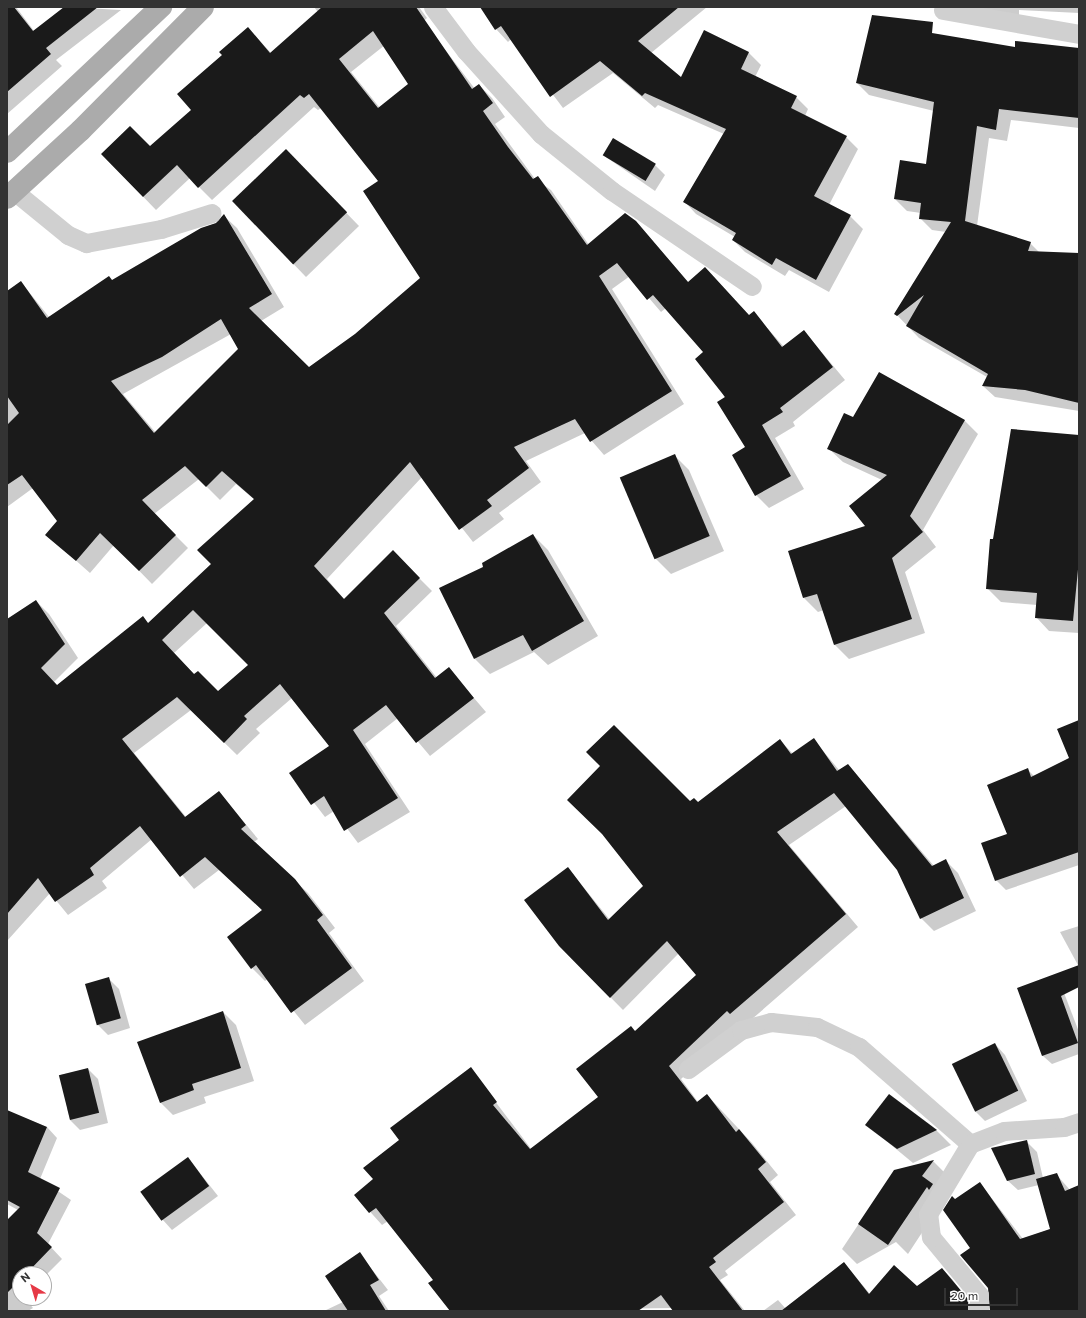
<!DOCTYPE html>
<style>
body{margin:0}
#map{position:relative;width:1086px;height:1318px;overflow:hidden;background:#fff;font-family:Commissioner,sans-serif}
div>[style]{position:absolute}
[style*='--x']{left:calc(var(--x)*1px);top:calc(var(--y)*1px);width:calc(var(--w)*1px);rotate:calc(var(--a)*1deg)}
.shadow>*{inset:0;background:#0003}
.building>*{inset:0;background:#1a1a1a;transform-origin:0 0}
.street>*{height:19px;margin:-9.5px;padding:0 9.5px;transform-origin:9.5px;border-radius:9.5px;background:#d0d0d0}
.primary>*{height:22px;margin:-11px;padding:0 11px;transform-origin:11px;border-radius:11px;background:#ababab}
span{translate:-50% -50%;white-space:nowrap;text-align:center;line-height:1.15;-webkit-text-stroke:4px #fff;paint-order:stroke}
.frame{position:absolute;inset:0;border:8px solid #333;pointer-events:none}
.north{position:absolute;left:12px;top:1266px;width:40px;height:40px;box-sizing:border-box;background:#fff;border:1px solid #adadad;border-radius:50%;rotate:322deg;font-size:11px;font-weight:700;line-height:16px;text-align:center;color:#333}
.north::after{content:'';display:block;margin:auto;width:14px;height:18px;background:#e63946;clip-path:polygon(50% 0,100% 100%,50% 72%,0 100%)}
.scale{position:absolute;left:944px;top:1288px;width:74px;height:18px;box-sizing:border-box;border:2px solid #333;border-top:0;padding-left:5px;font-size:12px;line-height:14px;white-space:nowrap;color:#333;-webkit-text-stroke:3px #fff;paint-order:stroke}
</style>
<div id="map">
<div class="shadow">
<i style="clip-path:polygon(7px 7px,16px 7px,34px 31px,66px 7px,121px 10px,56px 60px,62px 66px,7px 114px)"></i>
<i style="clip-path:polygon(evenodd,314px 7px,419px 7px,427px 18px,391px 50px,385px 45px,351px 72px,380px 108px,409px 84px,431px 31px,475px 89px,479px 85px,492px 98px,505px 117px,495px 124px,535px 179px,551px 190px,589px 245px,636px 222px,689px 283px,750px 316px,754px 313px,784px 347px,804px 331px,845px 380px,793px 422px,795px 426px,775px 438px,804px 489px,769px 508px,756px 495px,733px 455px,746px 448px,705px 352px,666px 308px,661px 312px,630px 276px,612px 289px,684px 404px,604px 455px,585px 433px,526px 461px,541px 482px,499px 513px,504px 519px,473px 542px,422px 477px,327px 579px,344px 599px,393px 552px,432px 591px,396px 626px,437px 678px,449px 669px,486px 712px,430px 756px,398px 718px,365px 744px,410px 812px,358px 843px,334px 811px,325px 817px,291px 773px,330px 746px,292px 698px,256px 729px,260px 733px,237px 755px,191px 710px,134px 753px,186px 817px,219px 792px,258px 839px,254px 842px,308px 893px,335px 928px,329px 933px,364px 981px,305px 1025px,268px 979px,265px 981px,252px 968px,263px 911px,219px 870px,194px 889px,152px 839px,102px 881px,107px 888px,68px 915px,50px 893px,7px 941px,7px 620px,36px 601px,49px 614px,78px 658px,54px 682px,58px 686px,143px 618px,149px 624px,212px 564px,255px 500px,236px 484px,220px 500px,199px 479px,154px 514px,188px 548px,152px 584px,114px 545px,90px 573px,47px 535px,58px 521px,33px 488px,7px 507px,7px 292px,21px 282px,49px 317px,216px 224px,224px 216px,237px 228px,284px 307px,261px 321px,308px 368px,355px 334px,422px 278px,379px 181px,321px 108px,318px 110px,314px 107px,212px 200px,190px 178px,156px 210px,102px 154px,151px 148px,192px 110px,224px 55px,248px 28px,271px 53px,318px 12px,314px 7px,231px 334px,240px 349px,156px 433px,123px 394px,231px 334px,314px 7px,207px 623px,249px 665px,218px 692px,195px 675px,174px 653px,207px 623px)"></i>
<i style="clip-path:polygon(481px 7px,707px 7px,651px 53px,681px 78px,748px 52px,761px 65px,755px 77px,796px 97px,808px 109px,805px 116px,846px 137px,858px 149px,829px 205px,850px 216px,863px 229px,829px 292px,789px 270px,785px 276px,745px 252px,733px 240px,735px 237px,696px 214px,684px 201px,724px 134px,658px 105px,655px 108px,613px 73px,563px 108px,511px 39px,508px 42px,496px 29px)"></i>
<i style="clip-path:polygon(932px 7px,1079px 7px,1079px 13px,1019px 10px,1019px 16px)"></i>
<i style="clip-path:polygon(1016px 48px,1079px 53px,1079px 128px,1011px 120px,1007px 141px,989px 138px,977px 226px,1030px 243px,1039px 252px,1079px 254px,1079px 411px,995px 397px,983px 386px,987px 377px,919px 338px,895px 313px,946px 232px,932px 230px,920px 218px,921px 213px,907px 211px,895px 199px,927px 165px,934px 111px,869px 95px,857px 83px)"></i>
<i style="clip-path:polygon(603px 155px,655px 165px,665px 175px,655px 191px)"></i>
<i style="clip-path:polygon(299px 164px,359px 226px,306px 277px,236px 204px)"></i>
<i style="clip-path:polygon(853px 419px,964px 420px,978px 434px,923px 530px,936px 547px,905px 572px,925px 633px,849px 659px,835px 645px,824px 610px,818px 612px,804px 598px,867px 526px,882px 480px,843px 462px,828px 448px)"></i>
<i style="clip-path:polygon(1079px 435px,1079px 633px,1049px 631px,1036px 617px,1037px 605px,1001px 602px,987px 588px)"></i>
<i style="clip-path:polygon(674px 455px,689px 470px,724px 551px,671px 574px,656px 559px)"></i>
<i style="clip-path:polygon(533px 535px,548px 550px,598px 636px,548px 665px,534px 652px,490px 674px,475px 659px)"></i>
<i style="clip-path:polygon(1079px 721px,1079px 865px,1006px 890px,996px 880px,1028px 770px,1035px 777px,1070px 759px)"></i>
<i style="clip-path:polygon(780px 740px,793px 754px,814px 740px,839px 770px,848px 765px,934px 866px,946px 861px,958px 873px,976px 911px,934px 931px,921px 918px,898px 869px,846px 806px,789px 845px,858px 927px,744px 1026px,741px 1023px,681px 1079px,698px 1102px,707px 1095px,752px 1143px,778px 1175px,770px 1182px,796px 1215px,725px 1271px,728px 1275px,720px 1280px,745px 1311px,673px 1308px,452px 1311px,434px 1280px,388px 1221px,382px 1225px,355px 1195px,374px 1180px,400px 1140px,470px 1068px,532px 1150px,599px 1098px,636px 1032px,697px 975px,679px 953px,623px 1010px,560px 946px,568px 868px,610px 920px,644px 886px,690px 802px,699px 803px)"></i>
<i style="clip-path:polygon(1079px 926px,1079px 967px,1060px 932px)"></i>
<i style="clip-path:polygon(108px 978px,119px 989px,130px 1028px,108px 1035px,98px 1025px)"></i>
<i style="clip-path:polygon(1061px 985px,1079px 1032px,1079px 1054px,1052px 1064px,1043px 1056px,1019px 989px)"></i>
<i style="clip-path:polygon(223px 1012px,236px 1025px,254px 1081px,204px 1097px,206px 1103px,173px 1115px,160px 1102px)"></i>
<i style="clip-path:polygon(995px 1044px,1005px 1055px,1027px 1101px,985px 1121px,975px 1111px)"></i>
<i style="clip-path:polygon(88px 1069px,98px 1079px,108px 1123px,80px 1130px,70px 1120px,60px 1075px)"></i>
<i style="clip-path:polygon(7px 1111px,47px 1127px,57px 1138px,40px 1179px,71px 1200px,48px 1244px,62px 1259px,44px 1277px,20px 1274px,20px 1298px,25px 1298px,33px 1308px,28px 1311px,7px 1311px,7px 1221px,18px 1210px,7px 1204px)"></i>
<i style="clip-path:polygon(867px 1125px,936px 1130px,951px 1145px,913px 1163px)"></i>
<i style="clip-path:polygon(1027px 1142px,1037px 1152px,1043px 1178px,1056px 1174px,1070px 1190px,1079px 1191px,1079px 1311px,1009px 1311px,972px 1249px,955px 1200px,980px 1183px,1023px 1239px,1051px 1229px,1039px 1185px,1018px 1190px,1007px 1180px)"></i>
<i style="clip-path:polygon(188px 1158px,218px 1196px,172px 1230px,162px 1219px)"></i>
<i style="clip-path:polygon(933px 1161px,948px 1176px,938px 1190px,948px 1200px,945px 1205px,942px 1202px,908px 1254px,896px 1242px,857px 1264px,842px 1249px,894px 1171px)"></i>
<i style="clip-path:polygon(360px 1254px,388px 1290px,379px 1296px,389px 1311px,324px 1311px,343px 1302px)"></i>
<i style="clip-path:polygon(844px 1263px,870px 1294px,913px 1311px,763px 1311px,778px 1300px,786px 1309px)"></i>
<i style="clip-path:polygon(942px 1269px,952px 1279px,975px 1311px,944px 1311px)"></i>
</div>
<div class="building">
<i style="clip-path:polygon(7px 7px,14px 7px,33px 31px,64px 7px,98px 7px,46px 48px,51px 54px,7px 92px)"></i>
<i style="clip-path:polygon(evenodd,322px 7px,416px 7px,472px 89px,479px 84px,493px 103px,483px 111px,508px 147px,533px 179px,538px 176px,587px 245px,625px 213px,636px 221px,688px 282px,705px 267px,749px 315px,754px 311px,782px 347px,804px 330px,833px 367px,780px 408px,783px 412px,762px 425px,791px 476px,755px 496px,732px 455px,745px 447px,717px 402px,725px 397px,695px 359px,703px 352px,653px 295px,647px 300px,617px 263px,599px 276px,672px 391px,590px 442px,575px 419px,514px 447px,529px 468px,487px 500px,492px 506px,459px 530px,410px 462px,314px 566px,344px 599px,393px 550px,420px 578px,384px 613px,435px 678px,449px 667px,474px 698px,416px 743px,386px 705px,353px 730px,398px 798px,344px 831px,324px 796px,311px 805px,289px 773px,329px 746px,280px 684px,244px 716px,247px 719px,224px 743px,177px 697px,122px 739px,185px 817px,219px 791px,246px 825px,241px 829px,295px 879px,323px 915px,317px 920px,352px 968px,291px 1013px,256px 965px,251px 969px,227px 937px,262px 910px,205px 857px,180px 877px,140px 826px,90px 868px,94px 875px,55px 902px,38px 878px,7px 914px,7px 619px,36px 600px,65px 644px,41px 668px,57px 685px,143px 616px,148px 623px,211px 564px,197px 550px,254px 499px,222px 471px,206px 487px,185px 466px,142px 500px,176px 535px,139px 571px,100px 533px,76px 561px,45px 535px,57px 521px,22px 475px,7px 485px,7px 425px,19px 413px,7px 396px,7px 291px,21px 281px,47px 318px,109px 276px,112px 280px,201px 228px,216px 223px,224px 214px,272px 294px,249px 308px,309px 367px,355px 334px,420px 278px,363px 191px,378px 181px,309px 94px,304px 98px,300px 95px,198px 188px,177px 165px,143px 197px,101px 154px,130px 126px,150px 146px,191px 110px,177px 94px,222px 55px,219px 52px,248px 27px,270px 53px,322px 7px,373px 31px,408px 84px,378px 108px,339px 59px,373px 31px,322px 7px,221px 319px,238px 349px,154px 433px,111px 381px,162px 357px,221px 319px,322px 7px,193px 610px,248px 665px,218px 691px,198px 671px,194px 674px,162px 640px,193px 610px)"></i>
<i style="clip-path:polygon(480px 7px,679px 7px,638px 41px,681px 77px,704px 30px,749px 52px,741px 69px,797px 96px,791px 108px,847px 136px,814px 196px,851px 215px,816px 280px,776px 258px,772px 265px,732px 240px,736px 233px,683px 202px,726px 129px,645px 93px,642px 96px,600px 61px,550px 97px,501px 26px,495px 30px)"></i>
<i style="clip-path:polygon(872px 15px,933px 22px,932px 33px,1015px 47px,1015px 41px,1079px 48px,1079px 118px,999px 109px,996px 130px,977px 126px,965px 221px,1031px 242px,1028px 251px,1079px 253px,1079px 403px,1025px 390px,982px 386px,988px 374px,906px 326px,924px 295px,897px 316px,894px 314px,951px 222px,919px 219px,921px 203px,894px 199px,900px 160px,926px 164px,934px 102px,856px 83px)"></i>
<i style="left:613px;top:138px;width:50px;height:20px;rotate:31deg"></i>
<i style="left:286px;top:149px;width:88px;height:75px;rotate:46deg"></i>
<i style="clip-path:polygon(879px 372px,965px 420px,910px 516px,923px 532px,892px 558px,912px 619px,834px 645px,817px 594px,803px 598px,788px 551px,865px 526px,849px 506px,887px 475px,827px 449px,844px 413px,853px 417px)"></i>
<i style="clip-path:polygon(1011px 429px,1079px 435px,1079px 559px,1073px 621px,1035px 618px,1037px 593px,986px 589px,990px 539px,993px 539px)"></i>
<i style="left:675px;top:454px;width:89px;height:60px;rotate:67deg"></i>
<i style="clip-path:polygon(533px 534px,584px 621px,532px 651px,523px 635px,474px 659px,439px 588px,483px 567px,482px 563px)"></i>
<i style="clip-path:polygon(1079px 720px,1079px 852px,995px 881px,981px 843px,1007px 834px,987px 785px,1028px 768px,1031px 777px,1069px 758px,1057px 729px)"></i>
<i style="clip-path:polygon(614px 725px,690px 801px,694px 798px,698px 802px,780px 739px,791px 754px,814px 738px,837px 771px,848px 764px,932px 866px,946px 859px,964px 898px,920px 919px,897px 870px,834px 793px,777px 832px,846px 914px,730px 1014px,727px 1011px,669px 1066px,697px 1102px,707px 1094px,736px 1132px,739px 1129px,766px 1162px,758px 1169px,784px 1202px,713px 1258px,716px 1262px,709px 1267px,743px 1311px,673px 1311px,661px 1295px,638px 1311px,450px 1311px,428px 1283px,433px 1280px,376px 1208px,369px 1213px,354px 1195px,373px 1179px,363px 1168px,399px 1140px,390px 1128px,471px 1067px,497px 1102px,493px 1105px,530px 1149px,598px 1097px,576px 1069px,631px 1026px,635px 1031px,696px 975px,667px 941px,610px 998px,559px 946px,524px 900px,568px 867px,608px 920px,643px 886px,602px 834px,567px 800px,600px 766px,586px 752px)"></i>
<i style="clip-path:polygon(1079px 965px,1079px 987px,1061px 996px,1078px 1043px,1042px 1056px,1017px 988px)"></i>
<i style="left:109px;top:977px;width:43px;height:25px;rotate:74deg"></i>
<i style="clip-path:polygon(223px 1011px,241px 1068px,192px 1084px,194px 1090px,160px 1103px,137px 1042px)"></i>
<i style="left:995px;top:1043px;width:53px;height:48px;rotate:64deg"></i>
<i style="left:88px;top:1068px;width:46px;height:30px;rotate:76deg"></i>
<i style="clip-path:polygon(889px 1094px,937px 1130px,897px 1149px,865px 1125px)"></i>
<i style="clip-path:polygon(7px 1110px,47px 1127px,28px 1172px,60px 1188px,37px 1233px,52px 1247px,26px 1274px,20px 1274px,20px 1280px,7px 1293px,7px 1220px,20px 1207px,7px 1200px)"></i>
<i style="clip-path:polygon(1027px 1140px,1035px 1174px,1007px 1181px,991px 1148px)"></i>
<i style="left:188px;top:1157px;width:36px;height:59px;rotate:54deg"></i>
<i style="clip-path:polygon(934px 1160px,922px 1176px,933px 1184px,929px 1190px,927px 1187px,888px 1245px,858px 1224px,894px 1170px)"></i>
<i style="clip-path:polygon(1057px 1173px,1065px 1191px,1079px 1185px,1079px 1311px,990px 1311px,988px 1288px,960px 1255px,970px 1248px,943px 1210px,952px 1196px,955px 1199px,980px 1182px,1020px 1239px,1050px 1229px,1036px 1179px)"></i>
<i style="clip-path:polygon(360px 1252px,379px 1280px,370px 1285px,386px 1311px,348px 1311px,325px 1276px)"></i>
<i style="clip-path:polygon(844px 1262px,869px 1294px,894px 1265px,917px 1286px,942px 1268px,968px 1299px,968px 1311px,781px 1311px)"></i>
</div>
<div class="street">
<i style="--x:433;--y:7;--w:55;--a:53.1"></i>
<i style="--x:466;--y:51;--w:112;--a:47.9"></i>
<i style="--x:541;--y:134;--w:91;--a:38.8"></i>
<i style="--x:612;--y:191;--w:169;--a:34.2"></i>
<i style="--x:943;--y:10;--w:138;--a:10"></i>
<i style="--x:14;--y:191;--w:70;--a:39.2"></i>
<i style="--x:68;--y:235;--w:20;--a:24"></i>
<i style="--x:86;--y:243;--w:76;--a:-10.6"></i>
<i style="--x:161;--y:229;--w:53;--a:-17.4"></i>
<i style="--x:688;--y:1069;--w:66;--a:-36.3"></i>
<i style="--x:741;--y:1030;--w:31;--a:-15"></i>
<i style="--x:771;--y:1022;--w:46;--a:6.2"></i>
<i style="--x:817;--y:1027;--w:47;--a:25.5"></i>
<i style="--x:859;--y:1047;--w:147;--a:41.1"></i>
<i style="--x:979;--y:1311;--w:16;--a:-90"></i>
<i style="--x:979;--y:1295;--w:75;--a:-129.6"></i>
<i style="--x:931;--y:1237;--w:23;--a:-97"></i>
<i style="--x:928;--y:1214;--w:82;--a:-59"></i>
<i style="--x:970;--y:1144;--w:36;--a:-21"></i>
<i style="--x:1004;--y:1131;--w:60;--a:-3.8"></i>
<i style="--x:1064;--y:1127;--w:16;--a:-18"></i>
</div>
<div class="primary">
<i style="--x:7;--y:152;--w:212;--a:-43.3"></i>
<i style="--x:7;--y:198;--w:100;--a:-42.6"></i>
<i style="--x:81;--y:130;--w:173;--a:-45.2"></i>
</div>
<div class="frame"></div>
<div class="north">N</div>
<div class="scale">20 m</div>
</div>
